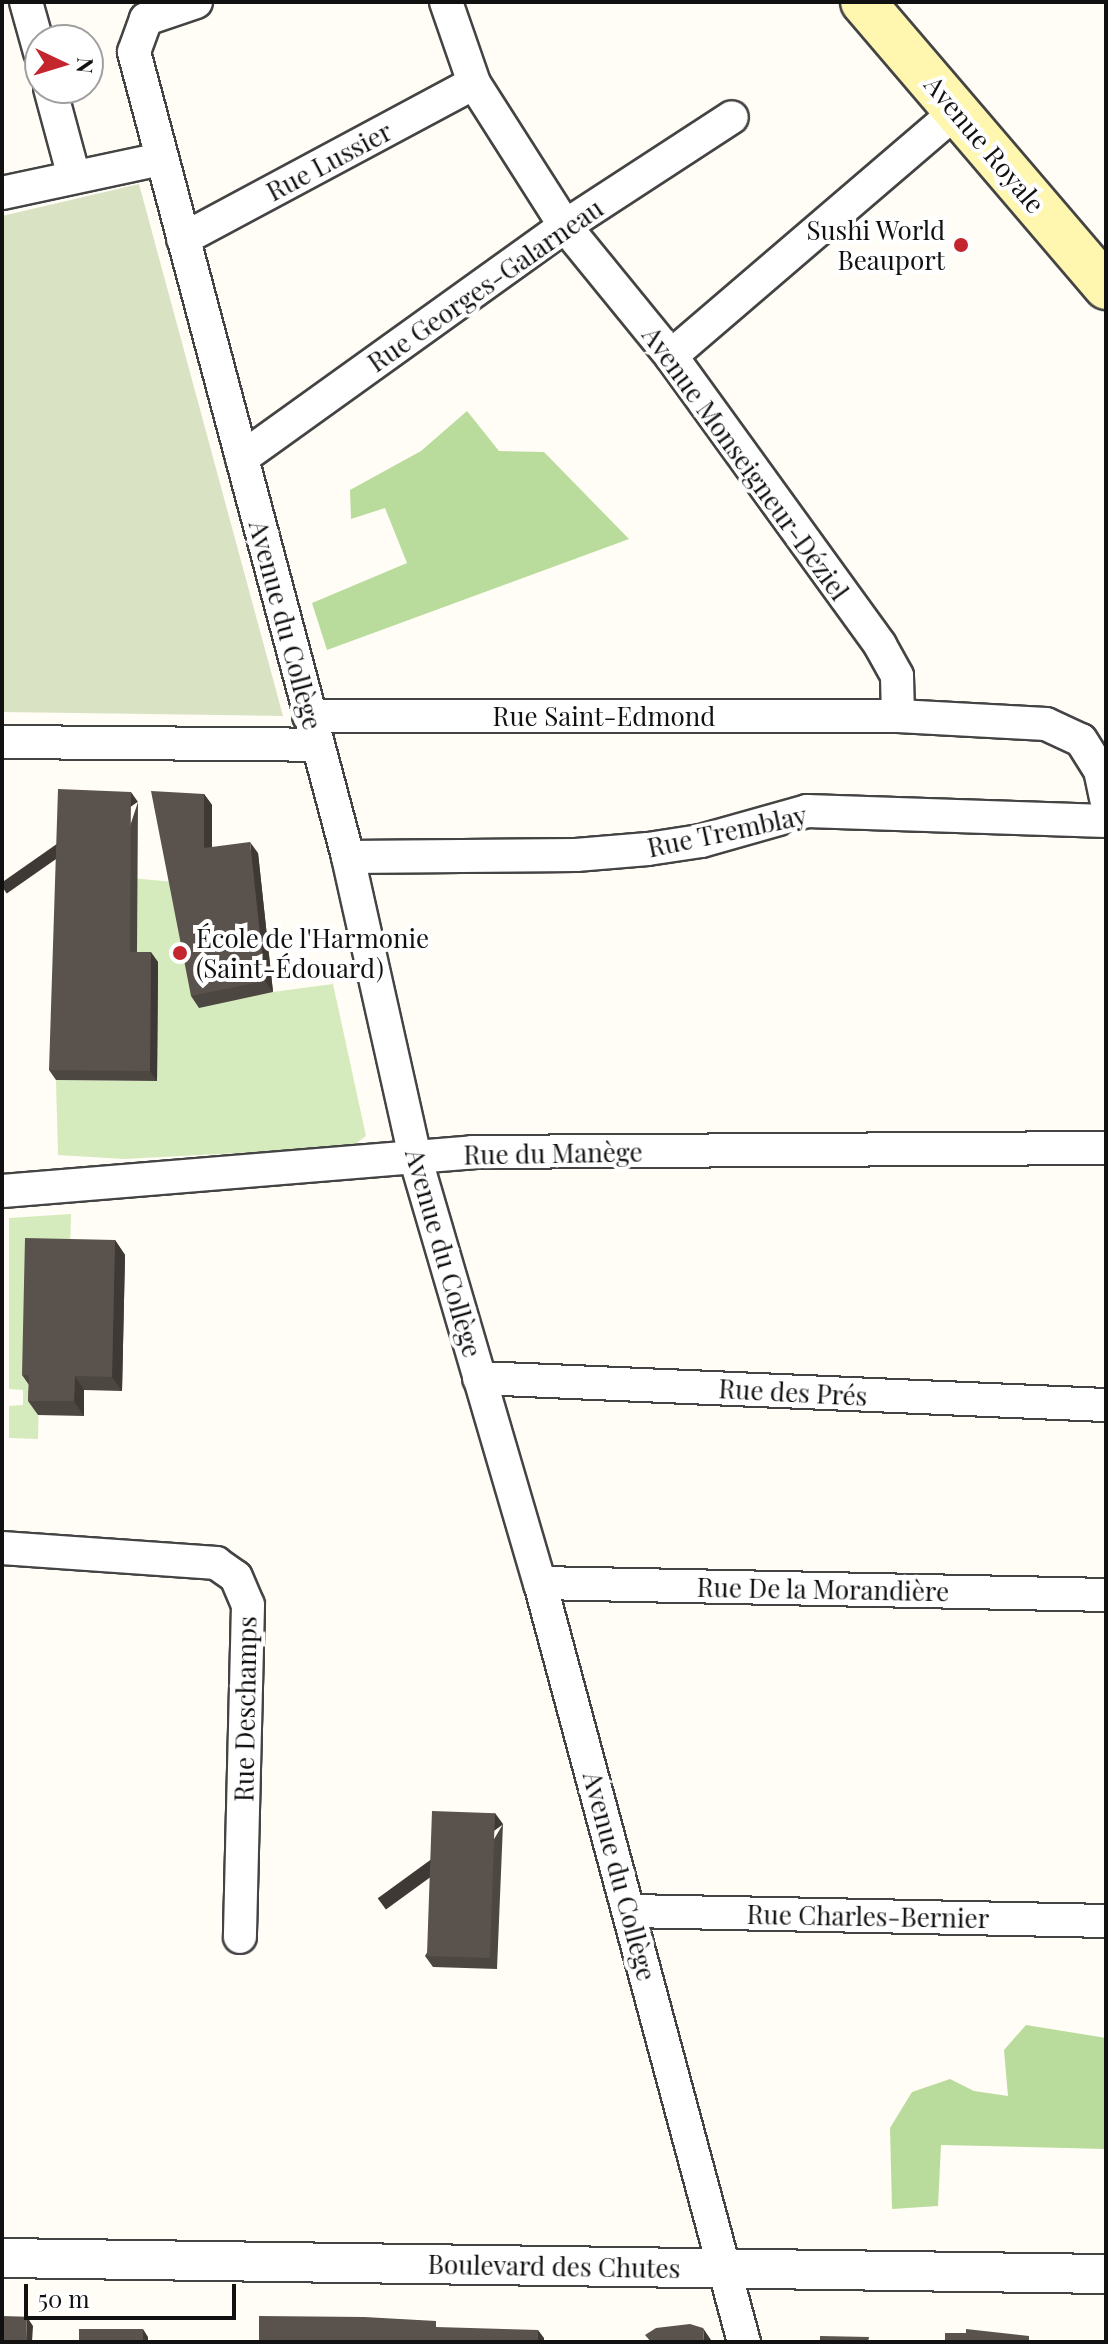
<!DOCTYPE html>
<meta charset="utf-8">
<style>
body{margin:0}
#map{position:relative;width:1108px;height:2344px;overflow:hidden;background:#fffdf5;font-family:"Playfair Display",serif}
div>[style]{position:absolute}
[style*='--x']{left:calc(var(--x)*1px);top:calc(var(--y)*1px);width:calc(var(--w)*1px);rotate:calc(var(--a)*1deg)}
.green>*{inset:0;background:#d5ebbd}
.forest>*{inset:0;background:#b9dc9c}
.cemetery>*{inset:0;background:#d9e3c4}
.roads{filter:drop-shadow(2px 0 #444) drop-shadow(-2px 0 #444) drop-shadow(0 2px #444) drop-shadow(0 -2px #444)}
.minor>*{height:32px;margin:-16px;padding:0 16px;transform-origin:16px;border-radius:16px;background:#fff}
.tertiary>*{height:38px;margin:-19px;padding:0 19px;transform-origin:19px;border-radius:19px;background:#fff}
.secondary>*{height:44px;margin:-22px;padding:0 22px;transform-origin:22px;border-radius:22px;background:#fff6b0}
.wall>*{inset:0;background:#4d4742}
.shaded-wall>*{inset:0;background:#3f3936;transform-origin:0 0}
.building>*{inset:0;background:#5a524d;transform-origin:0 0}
.dots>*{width:22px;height:22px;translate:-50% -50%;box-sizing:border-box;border:4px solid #fff;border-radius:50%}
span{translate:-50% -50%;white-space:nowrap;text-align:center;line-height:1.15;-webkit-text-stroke:8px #fff;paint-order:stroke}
.street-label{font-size:26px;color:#111}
.poi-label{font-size:26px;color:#111}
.right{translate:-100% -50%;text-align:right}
.left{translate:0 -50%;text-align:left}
.frame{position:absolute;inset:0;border:4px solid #111;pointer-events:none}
.north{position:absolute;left:24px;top:24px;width:80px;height:80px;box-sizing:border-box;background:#fff;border:2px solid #a0a0a0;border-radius:50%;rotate:94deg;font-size:22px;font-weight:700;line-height:32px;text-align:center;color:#111}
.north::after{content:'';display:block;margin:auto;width:28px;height:36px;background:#c4262e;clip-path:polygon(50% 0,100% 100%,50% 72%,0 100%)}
.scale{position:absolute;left:24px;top:2284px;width:212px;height:36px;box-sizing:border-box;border:4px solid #111;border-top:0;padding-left:10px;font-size:24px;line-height:28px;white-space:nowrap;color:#111;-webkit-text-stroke:6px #fff;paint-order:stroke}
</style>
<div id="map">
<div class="green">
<i style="clip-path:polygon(98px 875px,174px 882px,273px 992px,333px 984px,366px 1136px,351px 1147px,124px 1159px,58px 1155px,56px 1080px,157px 1081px,137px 962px,137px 914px)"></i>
<i style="clip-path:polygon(71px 1214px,70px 1253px,39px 1389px,38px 1439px,9px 1438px,9px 1406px,23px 1405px,23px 1390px,9px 1389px,9px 1218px)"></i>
</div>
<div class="forest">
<i style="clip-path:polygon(467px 411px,499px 451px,544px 452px,629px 539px,327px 650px,312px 603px,407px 563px,385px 508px,351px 519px,350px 490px,421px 451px)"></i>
<i style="clip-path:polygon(1026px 2025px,1106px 2038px,1106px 2149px,941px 2145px,938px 2206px,892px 2209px,890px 2128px,912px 2092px,950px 2079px,974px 2091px,1008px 2096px,1004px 2050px)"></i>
</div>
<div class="cemetery">
<i style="clip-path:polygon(139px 184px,283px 716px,2px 712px,2px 216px)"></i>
</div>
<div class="roads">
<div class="minor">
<i style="--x:26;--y:2;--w:52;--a:74.4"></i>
<i style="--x:196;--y:2;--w:53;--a:161.2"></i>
<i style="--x:146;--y:19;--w:35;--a:110"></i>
<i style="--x:134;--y:52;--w:833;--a:75.11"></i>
<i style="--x:348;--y:857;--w:311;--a:77.4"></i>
<i style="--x:416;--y:1160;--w:441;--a:73.7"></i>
<i style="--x:540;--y:1583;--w:786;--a:74.96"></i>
<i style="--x:446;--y:2;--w:86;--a:70.9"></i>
<i style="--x:474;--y:83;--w:169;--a:57.5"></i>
<i style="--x:565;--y:226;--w:168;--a:50.8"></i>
<i style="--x:671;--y:356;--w:357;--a:54.1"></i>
<i style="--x:880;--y:645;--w:35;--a:61"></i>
<i style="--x:897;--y:676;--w:40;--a:88.6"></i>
<i style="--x:898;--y:716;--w:148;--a:3.1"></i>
<i style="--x:1046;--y:724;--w:38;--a:25"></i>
<i style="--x:1081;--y:740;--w:36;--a:58"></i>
<i style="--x:1100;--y:770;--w:30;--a:78"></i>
<i style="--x:50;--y:88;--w:92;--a:74.9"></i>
<i style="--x:2;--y:193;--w:162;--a:-12.1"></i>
<i style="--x:183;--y:239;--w:330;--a:-28.2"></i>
<i style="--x:671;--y:356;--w:377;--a:-40.6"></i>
<i style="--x:242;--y:458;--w:398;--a:-35.7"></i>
<i style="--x:565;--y:226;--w:199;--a:-33.1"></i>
<i style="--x:309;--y:716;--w:589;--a:0"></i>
<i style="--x:2;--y:742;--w:316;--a:0.5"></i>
<i style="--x:348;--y:857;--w:228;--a:-0.5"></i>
<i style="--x:576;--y:855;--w:72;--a:-4.8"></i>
<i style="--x:648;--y:849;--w:54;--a:-8.6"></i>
<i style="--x:701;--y:841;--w:110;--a:-15.8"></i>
<i style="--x:807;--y:811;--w:299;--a:1.9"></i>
<i style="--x:2;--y:1191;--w:472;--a:-4.7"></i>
<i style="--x:472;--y:1152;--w:634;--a:-0.36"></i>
<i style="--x:479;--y:1378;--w:628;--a:2.47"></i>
<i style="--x:2;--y:1548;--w:215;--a:4"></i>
<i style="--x:216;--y:1563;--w:24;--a:35"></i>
<i style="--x:236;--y:1577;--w:30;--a:67"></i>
<i style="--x:248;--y:1605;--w:332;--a:91.4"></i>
<i style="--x:540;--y:1583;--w:566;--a:1.21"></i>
<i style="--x:630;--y:1911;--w:476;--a:1.2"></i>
</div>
<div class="tertiary">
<i style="--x:2;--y:2258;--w:1104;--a:0.83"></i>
</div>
<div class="secondary">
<i style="--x:863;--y:2;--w:375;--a:49.5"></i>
</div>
</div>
<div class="wall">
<i style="clip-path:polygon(204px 794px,212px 805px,212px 847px,258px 853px,273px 992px,199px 1008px,191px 996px)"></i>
<i style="clip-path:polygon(138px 802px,137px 952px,158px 962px,157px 1081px,56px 1080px,49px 1070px)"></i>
<i style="clip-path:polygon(115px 1240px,125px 1255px,122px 1391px,84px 1390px,84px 1416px,38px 1415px,28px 1401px,29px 1385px,22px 1375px)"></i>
<i style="clip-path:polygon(503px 1824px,497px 1969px,433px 1967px,425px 1956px)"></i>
</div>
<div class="shaded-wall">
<i style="left:131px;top:792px;width:12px;height:160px;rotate:55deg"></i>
<i style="clip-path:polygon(204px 794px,212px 805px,212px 860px,204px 848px)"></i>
<i style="clip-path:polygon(250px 842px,258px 853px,273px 992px,265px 981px)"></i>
<i style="clip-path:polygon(151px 952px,158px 962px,157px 1081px,150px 1071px)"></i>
<i style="clip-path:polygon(115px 1240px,125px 1255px,122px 1391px,112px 1377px)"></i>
<i style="clip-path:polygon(75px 1376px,84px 1390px,84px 1416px,74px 1401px)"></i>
<i style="left:495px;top:1813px;width:14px;height:145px;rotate:54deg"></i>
<i style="clip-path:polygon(27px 2317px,33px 2326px,32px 2342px,26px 2342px)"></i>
<i style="clip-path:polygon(703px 2328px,711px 2340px,711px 2342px,704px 2342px)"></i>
<i style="clip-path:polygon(143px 2329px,148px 2337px,148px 2342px,143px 2342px)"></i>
<i style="clip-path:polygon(538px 2330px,544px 2338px,544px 2342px,538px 2342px)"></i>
</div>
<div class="building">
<i style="clip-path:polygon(58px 789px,131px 792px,130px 952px,151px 952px,150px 1071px,49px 1070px)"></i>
<i style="clip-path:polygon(151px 791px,204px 794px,204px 848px,250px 842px,265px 981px,191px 996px)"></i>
<i style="clip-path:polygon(25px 1238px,115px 1240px,112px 1377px,75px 1376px,74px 1401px,28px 1401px,29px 1375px,22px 1375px)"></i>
<i style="left:432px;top:1811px;width:63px;height:145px;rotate:2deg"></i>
<i style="left:2px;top:2316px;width:25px;height:26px;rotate:2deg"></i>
<i style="clip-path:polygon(259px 2316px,364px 2317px,436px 2321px,436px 2327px,538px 2330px,538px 2342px,259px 2342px)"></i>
<i style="clip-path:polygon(690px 2324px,703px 2328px,704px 2342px,651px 2342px,645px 2335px,656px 2328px)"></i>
<i style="left:79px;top:2329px;width:64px;height:13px"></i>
<i style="clip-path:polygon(966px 2329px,1029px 2336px,1029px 2342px,945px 2342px,945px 2333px,966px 2333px)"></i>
<i style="clip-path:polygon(820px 2336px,869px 2337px,868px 2342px,820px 2342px)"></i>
</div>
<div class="dots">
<i style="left:961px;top:245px;background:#c4262e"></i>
<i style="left:180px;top:953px;background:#c4262e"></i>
</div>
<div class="street-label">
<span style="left:985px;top:144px;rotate:50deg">Avenue Royale</span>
<span style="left:329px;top:161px;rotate:-28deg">Rue Lussier</span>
<span style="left:485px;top:285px;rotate:-35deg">Rue Georges-Galarneau</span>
<span style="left:746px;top:463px;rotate:54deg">Avenue Monseigneur-Déziel</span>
<span style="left:286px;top:625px;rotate:75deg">Avenue du Collège</span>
<span style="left:604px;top:716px">Rue Saint-Edmond</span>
<span style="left:727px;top:831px;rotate:-12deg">Rue Tremblay</span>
<span style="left:553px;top:1153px;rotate:-1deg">Rue du Manège</span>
<span style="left:444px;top:1253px;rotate:74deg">Avenue du Collège</span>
<span style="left:793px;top:1392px;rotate:3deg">Rue des Prés</span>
<span style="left:823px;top:1589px;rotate:1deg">Rue De la Morandière</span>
<span style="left:245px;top:1709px;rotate:-89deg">Rue Deschamps</span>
<span style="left:620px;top:1876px;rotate:75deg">Avenue du Collège</span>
<span style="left:868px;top:1916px;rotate:1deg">Rue Charles-Bernier</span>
<span style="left:554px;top:2266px;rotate:1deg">Boulevard des Chutes</span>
</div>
<div class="poi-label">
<span class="right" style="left:945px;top:245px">Sushi World<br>Beauport</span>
<span class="left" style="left:196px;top:953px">École de l'Harmonie<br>(Saint-Édouard)</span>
</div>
<div class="frame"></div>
<div class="north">N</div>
<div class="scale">50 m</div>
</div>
